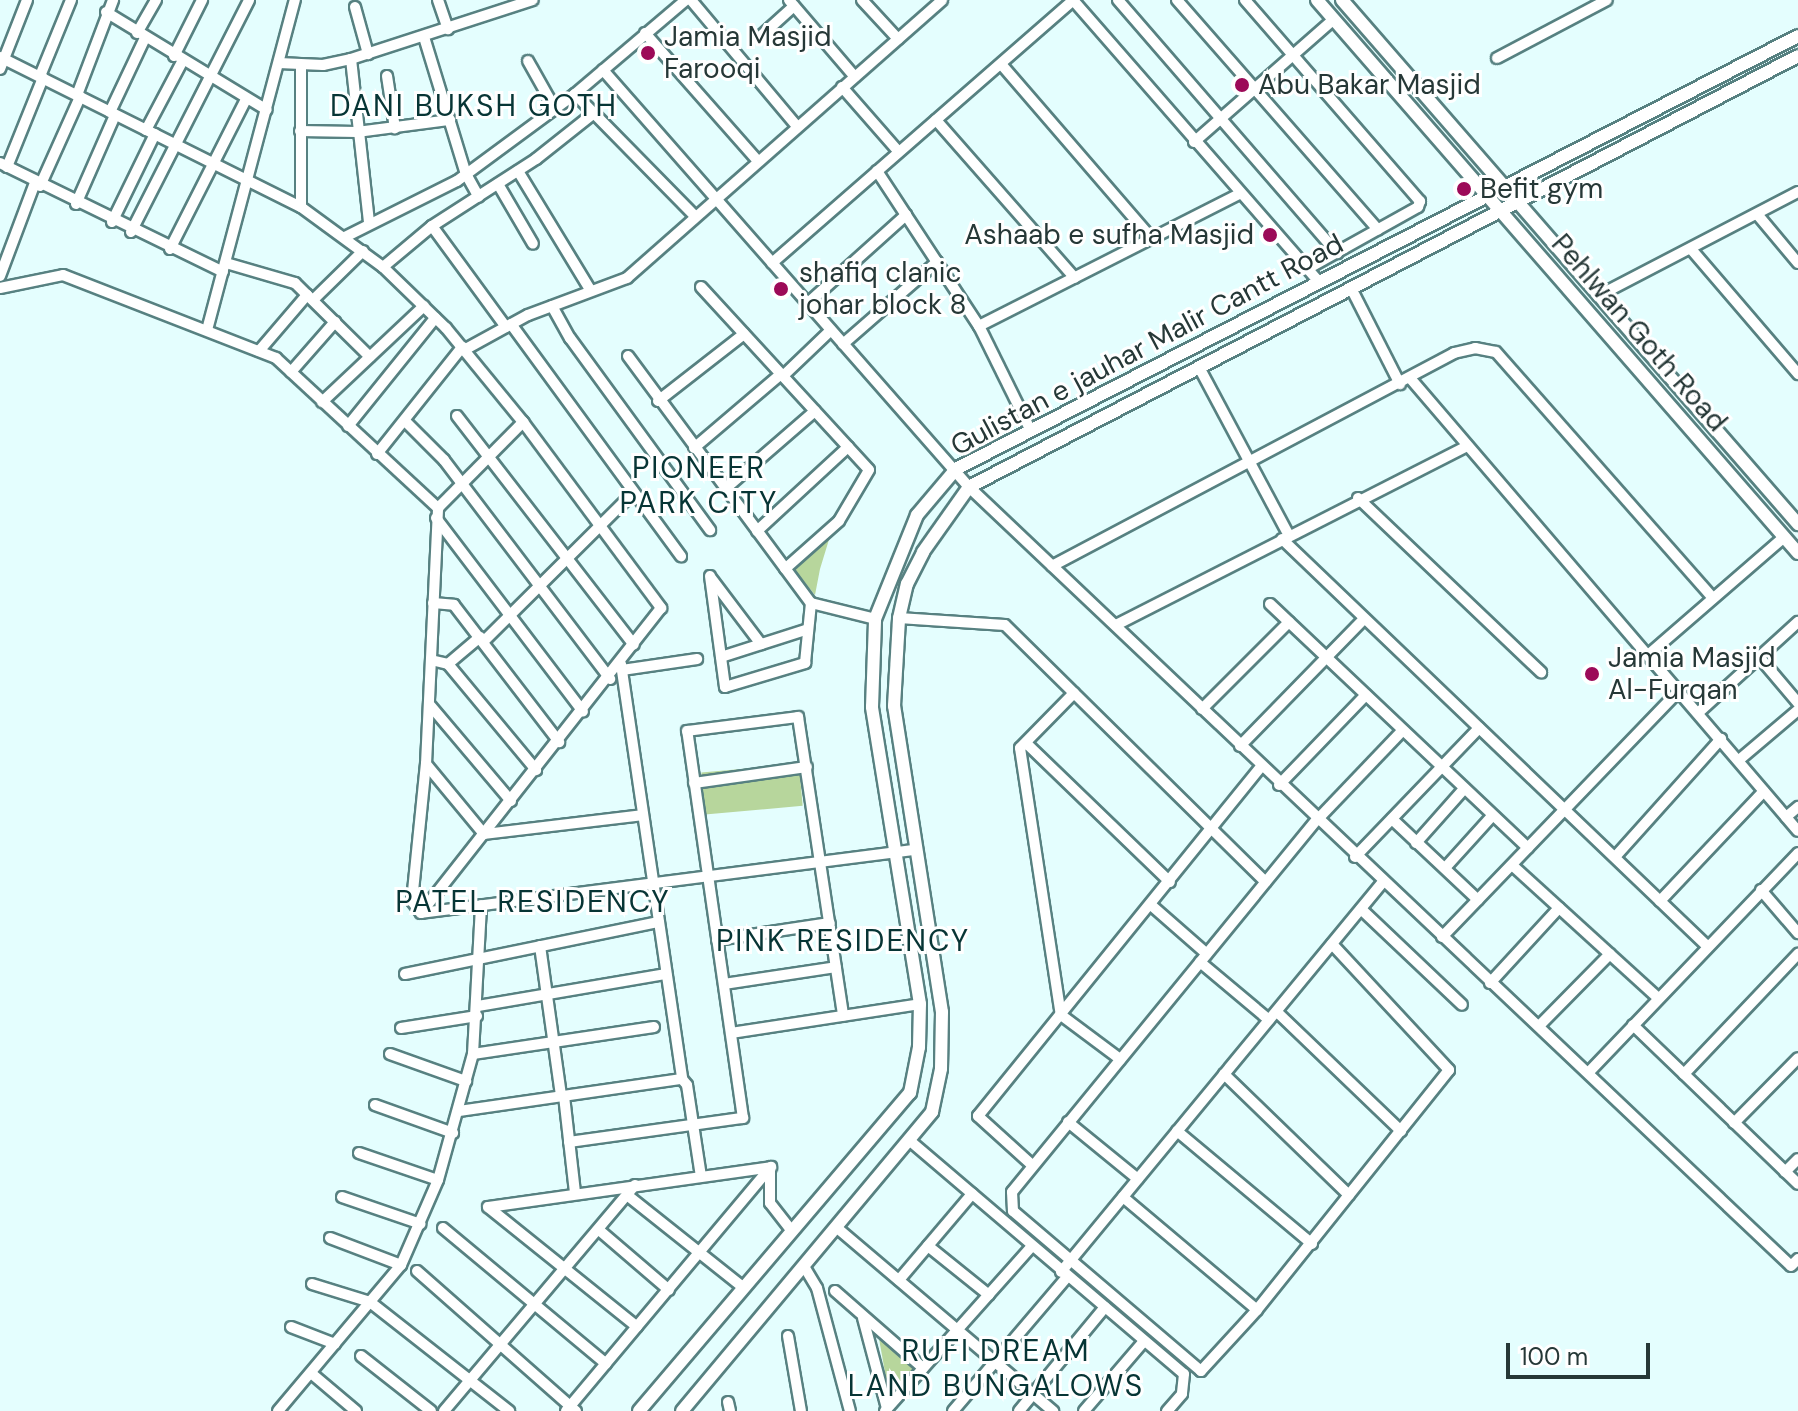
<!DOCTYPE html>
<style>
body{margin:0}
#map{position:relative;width:1798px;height:1411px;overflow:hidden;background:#e4fefe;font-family:"DM Sans",sans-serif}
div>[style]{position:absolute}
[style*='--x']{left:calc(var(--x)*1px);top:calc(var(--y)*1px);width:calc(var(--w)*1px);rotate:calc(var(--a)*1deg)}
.green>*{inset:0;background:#b7d69c;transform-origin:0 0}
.roads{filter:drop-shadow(2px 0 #578181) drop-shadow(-2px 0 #578181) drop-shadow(0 2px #578181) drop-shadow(0 -2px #578181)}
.minor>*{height:10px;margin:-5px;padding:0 5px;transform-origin:5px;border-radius:5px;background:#fff}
.major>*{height:12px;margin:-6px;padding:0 6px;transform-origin:6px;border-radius:6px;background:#fff}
.dots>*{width:22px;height:22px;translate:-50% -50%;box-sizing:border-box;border:4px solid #fff;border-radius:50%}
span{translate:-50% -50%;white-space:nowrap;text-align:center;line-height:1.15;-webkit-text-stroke:6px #fff;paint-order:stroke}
.poi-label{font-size:28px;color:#263837}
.left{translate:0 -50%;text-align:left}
.right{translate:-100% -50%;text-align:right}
.street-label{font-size:28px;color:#263837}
.neighbourhood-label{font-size:30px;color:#073535;letter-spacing:2px}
.scale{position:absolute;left:1506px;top:1343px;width:144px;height:36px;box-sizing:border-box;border:4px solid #263837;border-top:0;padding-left:10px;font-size:24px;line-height:28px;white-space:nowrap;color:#263837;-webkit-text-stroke:6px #fff;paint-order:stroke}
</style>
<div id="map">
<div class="green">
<i style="clip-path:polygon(831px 533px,820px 569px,815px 595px,792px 567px)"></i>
<i style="left:799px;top:764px;width:42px;height:98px;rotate:85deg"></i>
<i style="clip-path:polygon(878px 1333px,912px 1363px,912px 1373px,897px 1392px,888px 1389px)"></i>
</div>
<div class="roads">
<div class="minor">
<i style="--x:438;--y:0;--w:31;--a:71"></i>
<i style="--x:691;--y:0;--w:163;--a:50"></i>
<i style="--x:789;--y:0;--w:101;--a:49.4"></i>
<i style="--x:862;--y:0;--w:53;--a:47.3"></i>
<i style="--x:1073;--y:0;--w:374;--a:48.9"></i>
<i style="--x:1118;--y:0;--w:335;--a:49.1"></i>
<i style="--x:1177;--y:0;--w:305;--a:48.8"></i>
<i style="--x:1245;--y:0;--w:267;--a:49"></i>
<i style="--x:1420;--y:201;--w:6;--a:108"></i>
<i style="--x:1418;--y:207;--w:127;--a:150.8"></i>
<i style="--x:355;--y:7;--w:49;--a:74.5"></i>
<i style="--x:106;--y:12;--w:188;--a:31.3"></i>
<i style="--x:137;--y:33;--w:38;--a:-60"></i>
<i style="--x:645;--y:33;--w:169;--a:48.6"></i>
<i style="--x:762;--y:35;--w:43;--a:-42.2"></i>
<i style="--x:424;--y:37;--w:143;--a:73"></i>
<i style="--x:466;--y:174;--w:26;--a:61"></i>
<i style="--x:174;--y:56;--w:63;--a:-63.4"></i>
<i style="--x:0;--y:57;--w:336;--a:26.5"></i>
<i style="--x:301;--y:207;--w:102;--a:36.2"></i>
<i style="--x:383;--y:267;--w:88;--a:44.1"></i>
<i style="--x:446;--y:328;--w:122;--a:50.7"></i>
<i style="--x:523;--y:422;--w:232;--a:53.4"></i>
<i style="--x:661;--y:608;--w:388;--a:128.2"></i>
<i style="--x:1497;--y:58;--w:124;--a:-27.8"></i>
<i style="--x:351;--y:59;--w:165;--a:83.7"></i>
<i style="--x:528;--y:61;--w:55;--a:60.6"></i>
<i style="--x:279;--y:63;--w:44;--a:2.6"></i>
<i style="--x:323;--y:65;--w:29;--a:-12"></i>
<i style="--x:351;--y:59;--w:191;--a:-18"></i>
<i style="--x:1001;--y:64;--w:231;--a:49.2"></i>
<i style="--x:0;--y:69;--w:74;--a:-68.6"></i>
<i style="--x:603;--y:70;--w:555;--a:48.73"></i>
<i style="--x:969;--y:487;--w:1132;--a:43.46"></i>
<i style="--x:1791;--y:1266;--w:10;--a:-45"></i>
<i style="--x:40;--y:76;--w:82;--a:-67.8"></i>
<i style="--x:387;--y:76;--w:53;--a:81.3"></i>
<i style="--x:842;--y:87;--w:86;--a:48.8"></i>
<i style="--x:575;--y:94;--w:171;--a:45.5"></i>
<i style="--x:77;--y:95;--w:102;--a:-69.2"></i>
<i style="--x:110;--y:112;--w:82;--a:-64.7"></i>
<i style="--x:936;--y:120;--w:210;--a:48.7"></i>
<i style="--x:146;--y:130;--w:77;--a:-62.1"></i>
<i style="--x:300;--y:131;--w:57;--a:1"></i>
<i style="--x:357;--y:132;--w:94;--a:-7.4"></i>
<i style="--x:1194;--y:142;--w:186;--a:-41.3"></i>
<i style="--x:0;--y:163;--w:248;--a:26"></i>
<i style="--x:7;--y:167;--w:96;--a:-68"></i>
<i style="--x:518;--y:171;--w:140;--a:58.7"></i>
<i style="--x:877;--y:171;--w:186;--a:56.7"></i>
<i style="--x:979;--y:326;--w:117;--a:63.7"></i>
<i style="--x:498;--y:184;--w:69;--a:59.7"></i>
<i style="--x:40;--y:186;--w:98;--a:-65.8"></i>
<i style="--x:76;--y:204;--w:97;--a:-66.3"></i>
<i style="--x:301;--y:207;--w:142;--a:-90"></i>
<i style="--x:1757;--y:214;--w:64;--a:50.1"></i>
<i style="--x:112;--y:222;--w:98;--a:-64"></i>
<i style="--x:432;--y:226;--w:125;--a:53.8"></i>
<i style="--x:131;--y:232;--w:260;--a:-63"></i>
<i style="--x:345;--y:237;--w:125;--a:-26.6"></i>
<i style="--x:457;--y:181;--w:147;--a:-36.4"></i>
<i style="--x:575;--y:94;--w:145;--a:-40.3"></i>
<i style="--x:170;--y:249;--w:168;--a:-63.1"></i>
<i style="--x:1691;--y:249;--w:165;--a:49.4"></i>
<i style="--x:226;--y:263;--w:72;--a:16.2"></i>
<i style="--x:295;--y:283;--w:105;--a:44.6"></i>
<i style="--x:772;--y:263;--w:400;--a:-41.1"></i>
<i style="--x:383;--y:267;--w:64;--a:-39.9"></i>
<i style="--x:432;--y:226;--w:124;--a:-32.8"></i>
<i style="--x:536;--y:159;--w:74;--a:-38.4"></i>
<i style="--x:0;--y:276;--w:99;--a:-69.4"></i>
<i style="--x:701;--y:287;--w:248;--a:47.4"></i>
<i style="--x:869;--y:470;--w:59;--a:120.5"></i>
<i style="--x:839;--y:521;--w:72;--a:138.4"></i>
<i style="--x:0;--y:288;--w:64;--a:-11.7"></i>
<i style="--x:63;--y:275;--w:229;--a:21.3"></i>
<i style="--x:276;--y:358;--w:221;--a:42.8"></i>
<i style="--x:1351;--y:288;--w:108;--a:63"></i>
<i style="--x:1598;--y:296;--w:225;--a:-27.5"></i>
<i style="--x:313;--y:300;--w:70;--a:-44.4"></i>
<i style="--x:808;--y:303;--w:132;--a:-41.9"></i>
<i style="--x:552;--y:306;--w:37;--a:61"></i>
<i style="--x:570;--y:338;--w:238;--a:53.9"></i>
<i style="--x:511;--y:324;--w:288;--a:53.8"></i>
<i style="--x:979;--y:326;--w:292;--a:-26.9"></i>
<i style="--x:207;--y:330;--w:342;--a:-75.1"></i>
<i style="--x:843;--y:344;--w:125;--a:-41.1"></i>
<i style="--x:464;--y:350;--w:73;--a:-28.7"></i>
<i style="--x:528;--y:315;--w:106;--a:-20.5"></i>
<i style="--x:627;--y:278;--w:420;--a:-41.4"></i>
<i style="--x:259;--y:351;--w:74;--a:-49.4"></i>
<i style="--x:628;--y:356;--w:307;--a:53.5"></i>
<i style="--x:811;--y:603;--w:66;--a:14"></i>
<i style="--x:1200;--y:369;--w:189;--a:61.9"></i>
<i style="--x:291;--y:372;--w:67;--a:-48.7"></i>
<i style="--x:783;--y:376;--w:66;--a:-43.8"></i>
<i style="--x:1410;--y:378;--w:596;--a:49.42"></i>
<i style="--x:658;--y:401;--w:109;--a:-37.9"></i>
<i style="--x:322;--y:402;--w:140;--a:-43.3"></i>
<i style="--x:457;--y:416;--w:289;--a:52.3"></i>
<i style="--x:405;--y:421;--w:55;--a:45"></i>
<i style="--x:444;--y:460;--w:275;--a:52.8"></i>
<i style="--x:348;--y:426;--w:139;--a:-51.1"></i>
<i style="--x:694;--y:448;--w:114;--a:-40.4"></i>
<i style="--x:377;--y:454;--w:137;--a:-51.5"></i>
<i style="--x:725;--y:489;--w:119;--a:-40.9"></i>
<i style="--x:1358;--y:498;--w:253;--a:43.6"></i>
<i style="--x:436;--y:518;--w:243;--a:52.8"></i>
<i style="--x:757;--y:531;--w:124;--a:-42.7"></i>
<i style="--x:1282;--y:539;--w:588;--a:43.76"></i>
<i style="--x:1052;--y:566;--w:455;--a:-27.9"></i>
<i style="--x:1454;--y:353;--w:22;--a:-13"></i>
<i style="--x:1475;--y:348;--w:21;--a:11"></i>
<i style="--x:1496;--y:352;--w:328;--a:48.6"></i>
<i style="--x:710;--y:576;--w:112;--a:82.3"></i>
<i style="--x:725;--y:687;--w:84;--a:-16.7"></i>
<i style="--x:805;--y:663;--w:60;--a:-84.3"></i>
<i style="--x:711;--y:578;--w:83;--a:52.9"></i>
<i style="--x:433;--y:603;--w:21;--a:5"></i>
<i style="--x:454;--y:605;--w:173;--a:52.5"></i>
<i style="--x:1270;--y:604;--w:355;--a:43.4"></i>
<i style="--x:899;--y:618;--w:106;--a:3.8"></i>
<i style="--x:1005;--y:625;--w:366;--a:44.6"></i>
<i style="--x:1116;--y:625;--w:394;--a:-27"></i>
<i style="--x:484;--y:641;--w:210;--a:-44.8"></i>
<i style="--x:1648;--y:655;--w:180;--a:-40.9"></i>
<i style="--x:721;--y:657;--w:91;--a:-17.8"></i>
<i style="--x:1760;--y:658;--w:59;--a:49.8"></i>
<i style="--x:431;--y:660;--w:17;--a:13"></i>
<i style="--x:448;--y:664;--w:138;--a:50.3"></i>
<i style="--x:448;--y:664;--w:42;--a:-40.2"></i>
<i style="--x:621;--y:664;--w:419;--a:81.6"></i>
<i style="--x:682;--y:1079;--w:8;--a:50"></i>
<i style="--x:687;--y:1085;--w:92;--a:81.3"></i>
<i style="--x:622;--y:670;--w:76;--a:-8.3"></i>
<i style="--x:1074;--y:693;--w:77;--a:134.5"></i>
<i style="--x:1020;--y:748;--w:270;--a:81.3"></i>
<i style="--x:1061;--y:1015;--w:74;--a:36.7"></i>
<i style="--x:429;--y:704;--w:127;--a:49.8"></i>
<i style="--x:1202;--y:709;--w:123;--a:-45"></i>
<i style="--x:1699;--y:712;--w:134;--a:-42.3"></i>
<i style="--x:1026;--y:743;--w:200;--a:44"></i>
<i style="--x:1240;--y:746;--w:177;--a:-45.7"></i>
<i style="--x:1739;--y:760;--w:77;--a:-40.3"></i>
<i style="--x:426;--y:764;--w:91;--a:50.4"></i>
<i style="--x:484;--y:834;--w:160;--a:-6.8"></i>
<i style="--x:694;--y:783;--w:114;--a:-8.1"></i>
<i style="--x:1279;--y:785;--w:125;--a:-46"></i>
<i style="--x:1786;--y:817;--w:16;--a:-40"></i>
<i style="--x:1392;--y:819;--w:118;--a:43.3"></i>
<i style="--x:1416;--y:843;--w:72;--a:-48.4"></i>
<i style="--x:1355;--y:857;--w:179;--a:-46.1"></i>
<i style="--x:1615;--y:857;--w:159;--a:-48.1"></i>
<i style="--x:1512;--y:865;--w:197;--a:42.3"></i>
<i style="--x:1445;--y:868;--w:70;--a:-47.9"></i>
<i style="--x:1761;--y:890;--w:57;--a:49.3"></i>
<i style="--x:1660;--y:901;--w:151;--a:-46.6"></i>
<i style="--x:1151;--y:905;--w:74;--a:41.2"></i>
<i style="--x:1361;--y:909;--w:139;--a:43.5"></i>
<i style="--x:421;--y:913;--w:15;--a:-127"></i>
<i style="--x:412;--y:901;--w:138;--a:-84.2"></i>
<i style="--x:426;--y:764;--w:256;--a:-87.3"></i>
<i style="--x:438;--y:508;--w:121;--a:-45.3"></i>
<i style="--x:421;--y:913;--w:499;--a:-7.3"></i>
<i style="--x:1442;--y:937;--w:342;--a:-46.1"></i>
<i style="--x:717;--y:940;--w:114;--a:-8.6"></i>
<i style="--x:1332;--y:944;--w:172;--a:47.1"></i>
<i style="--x:1449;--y:1070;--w:307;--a:128.7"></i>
<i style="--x:1257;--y:1310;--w:83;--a:132.6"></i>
<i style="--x:1201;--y:1371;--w:247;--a:-139.6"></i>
<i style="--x:1013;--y:1211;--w:19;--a:-93"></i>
<i style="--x:1012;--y:1192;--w:481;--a:-50.7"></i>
<i style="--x:1317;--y:820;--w:124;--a:-46.3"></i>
<i style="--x:540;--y:946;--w:151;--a:82"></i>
<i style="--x:1200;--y:962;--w:90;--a:40"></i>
<i style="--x:405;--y:974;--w:259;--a:-11.6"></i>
<i style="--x:1490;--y:983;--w:102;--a:-47.4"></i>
<i style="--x:724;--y:984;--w:113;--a:-8.6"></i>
<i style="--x:478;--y:1006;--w:191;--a:-9.7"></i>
<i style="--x:1277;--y:1012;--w:172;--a:43.8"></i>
<i style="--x:1633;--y:1025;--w:229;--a:43.9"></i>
<i style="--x:1539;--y:1026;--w:101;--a:-45.4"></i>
<i style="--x:401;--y:1028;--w:77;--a:-9"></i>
<i style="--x:731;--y:1033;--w:191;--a:-8.7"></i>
<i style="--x:390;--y:1054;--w:81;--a:19.6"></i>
<i style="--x:473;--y:1054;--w:183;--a:-8.5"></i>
<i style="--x:1589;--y:1072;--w:303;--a:-46.3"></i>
<i style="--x:1224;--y:1074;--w:174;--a:44.1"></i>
<i style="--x:1684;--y:1074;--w:166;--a:-46.5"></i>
<i style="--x:564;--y:1096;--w:97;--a:83.5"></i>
<i style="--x:375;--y:1105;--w:83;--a:19.7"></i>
<i style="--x:459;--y:1111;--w:225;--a:-8.2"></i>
<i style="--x:1068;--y:1122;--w:90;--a:39.2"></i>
<i style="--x:1734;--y:1123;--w:91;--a:-45.4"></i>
<i style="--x:1177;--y:1131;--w:176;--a:39.9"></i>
<i style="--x:909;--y:1140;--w:361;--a:40.4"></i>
<i style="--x:1184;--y:1374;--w:20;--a:96"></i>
<i style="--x:1182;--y:1394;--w:23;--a:131"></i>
<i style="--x:569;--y:1142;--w:176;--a:-7.9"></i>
<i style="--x:743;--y:1118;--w:391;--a:-98.2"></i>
<i style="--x:687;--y:731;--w:112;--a:-7.2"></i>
<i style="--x:798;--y:717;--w:302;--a:81.4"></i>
<i style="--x:359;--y:1153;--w:83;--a:18.9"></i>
<i style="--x:1032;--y:1165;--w:73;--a:-137.8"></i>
<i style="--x:978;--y:1116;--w:449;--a:-51"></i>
<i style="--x:770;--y:1169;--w:34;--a:90"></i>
<i style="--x:770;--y:1203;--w:36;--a:52"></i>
<i style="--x:1785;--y:1172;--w:18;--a:-45"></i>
<i style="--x:627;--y:1195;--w:149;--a:38.5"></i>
<i style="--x:342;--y:1197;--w:83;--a:18.9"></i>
<i style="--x:1123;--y:1197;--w:175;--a:40.1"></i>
<i style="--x:488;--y:1207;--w:286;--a:-8"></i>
<i style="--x:488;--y:1207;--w:191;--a:38.8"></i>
<i style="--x:836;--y:1227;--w:285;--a:40.3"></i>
<i style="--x:443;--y:1228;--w:212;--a:39.8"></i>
<i style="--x:599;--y:1230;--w:92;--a:40.6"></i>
<i style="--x:330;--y:1238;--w:76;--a:20.8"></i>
<i style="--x:928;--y:1246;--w:78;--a:38.8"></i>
<i style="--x:805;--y:1268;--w:23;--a:59"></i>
<i style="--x:817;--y:1288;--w:127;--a:75"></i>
<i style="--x:417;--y:1271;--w:212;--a:41.4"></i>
<i style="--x:1061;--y:1272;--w:504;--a:-50.47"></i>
<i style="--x:899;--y:1280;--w:113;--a:-49.7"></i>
<i style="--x:312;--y:1284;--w:61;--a:17.2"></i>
<i style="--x:370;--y:1302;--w:177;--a:38.1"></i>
<i style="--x:835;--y:1291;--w:117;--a:41.2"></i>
<i style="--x:863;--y:1318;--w:93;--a:75.1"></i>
<i style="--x:291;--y:1327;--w:47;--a:21.1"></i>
<i style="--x:788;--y:1336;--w:76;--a:80.2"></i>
<i style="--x:361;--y:1356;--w:89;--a:38.2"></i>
<i style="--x:311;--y:1373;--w:59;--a:40.2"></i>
<i style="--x:728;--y:1402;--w:9;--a:77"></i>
<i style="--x:278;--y:1411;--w:191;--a:-49.9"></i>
<i style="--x:401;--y:1265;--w:93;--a:-66.5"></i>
<i style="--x:438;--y:1180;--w:131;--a:-74.5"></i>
<i style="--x:473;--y:1054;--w:149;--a:-86.9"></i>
<i style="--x:444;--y:1411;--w:296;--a:-49.8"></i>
<i style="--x:566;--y:1411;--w:319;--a:-50"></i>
<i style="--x:885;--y:1411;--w:221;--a:-48.3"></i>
<i style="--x:953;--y:1411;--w:177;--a:-49.6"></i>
<i style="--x:1019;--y:1411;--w:135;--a:-50.4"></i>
<i style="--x:1084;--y:1411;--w:92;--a:-49.4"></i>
</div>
<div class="major">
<i style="--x:1317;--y:0;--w:733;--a:48.98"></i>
<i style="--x:1342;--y:0;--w:695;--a:48.97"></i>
<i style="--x:639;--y:1411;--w:418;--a:-49.6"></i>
<i style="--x:910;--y:1093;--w:47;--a:-78.9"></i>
<i style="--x:919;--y:1047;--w:43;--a:-88.7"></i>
<i style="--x:920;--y:1004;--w:301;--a:-99.2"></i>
<i style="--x:872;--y:707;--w:88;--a:-88"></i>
<i style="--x:875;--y:619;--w:112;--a:-68"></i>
<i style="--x:917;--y:515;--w:60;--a:-49.7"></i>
<i style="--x:956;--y:469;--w:947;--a:-27.21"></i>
<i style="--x:682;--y:1411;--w:390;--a:-50.1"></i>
<i style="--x:932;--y:1112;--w:44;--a:-78.2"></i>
<i style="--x:941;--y:1069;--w:57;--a:-89"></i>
<i style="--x:942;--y:1012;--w:310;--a:-98.9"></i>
<i style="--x:894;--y:706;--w:88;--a:-86.7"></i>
<i style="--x:899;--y:618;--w:35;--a:-77"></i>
<i style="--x:907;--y:584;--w:36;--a:-63"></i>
<i style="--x:923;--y:552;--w:80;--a:-54.7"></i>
<i style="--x:969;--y:487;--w:934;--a:-27.47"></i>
</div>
</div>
<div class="dots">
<i style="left:648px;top:53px;background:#9c0a58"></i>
<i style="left:1242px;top:85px;background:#9c0a58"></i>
<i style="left:1464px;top:189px;background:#9c0a58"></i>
<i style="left:1270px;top:235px;background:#9c0a58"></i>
<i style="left:781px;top:289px;background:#9c0a58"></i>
<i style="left:1592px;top:674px;background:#9c0a58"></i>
</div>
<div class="poi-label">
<span class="left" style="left:664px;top:53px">Jamia Masjid<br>Farooqi</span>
<span class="left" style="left:1258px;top:85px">Abu Bakar Masjid</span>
<span class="left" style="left:1480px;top:189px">Befit gym</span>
<span class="right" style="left:1254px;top:235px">Ashaab e sufha Masjid</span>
<span class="left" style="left:799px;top:289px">shafiq clanic<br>johar block 8</span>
<span class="left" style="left:1608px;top:674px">Jamia Masjid<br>Al-Furqan</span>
</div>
<div class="street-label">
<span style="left:1639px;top:333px;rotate:49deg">Pehlwan Goth Road</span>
<span style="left:1147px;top:345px;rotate:-28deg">Gulistan e jauhar Malir Cantt Road</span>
</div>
<div class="neighbourhood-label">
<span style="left:474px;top:106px">DANI BUKSH GOTH</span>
<span style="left:699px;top:485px">PIONEER<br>PARK CITY</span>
<span style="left:533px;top:902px">PATEL RESIDENCY</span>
<span style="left:843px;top:941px">PINK RESIDENCY</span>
<span style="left:996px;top:1368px">RUFI DREAM<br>LAND BUNGALOWS</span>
</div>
<div class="scale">100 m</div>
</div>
